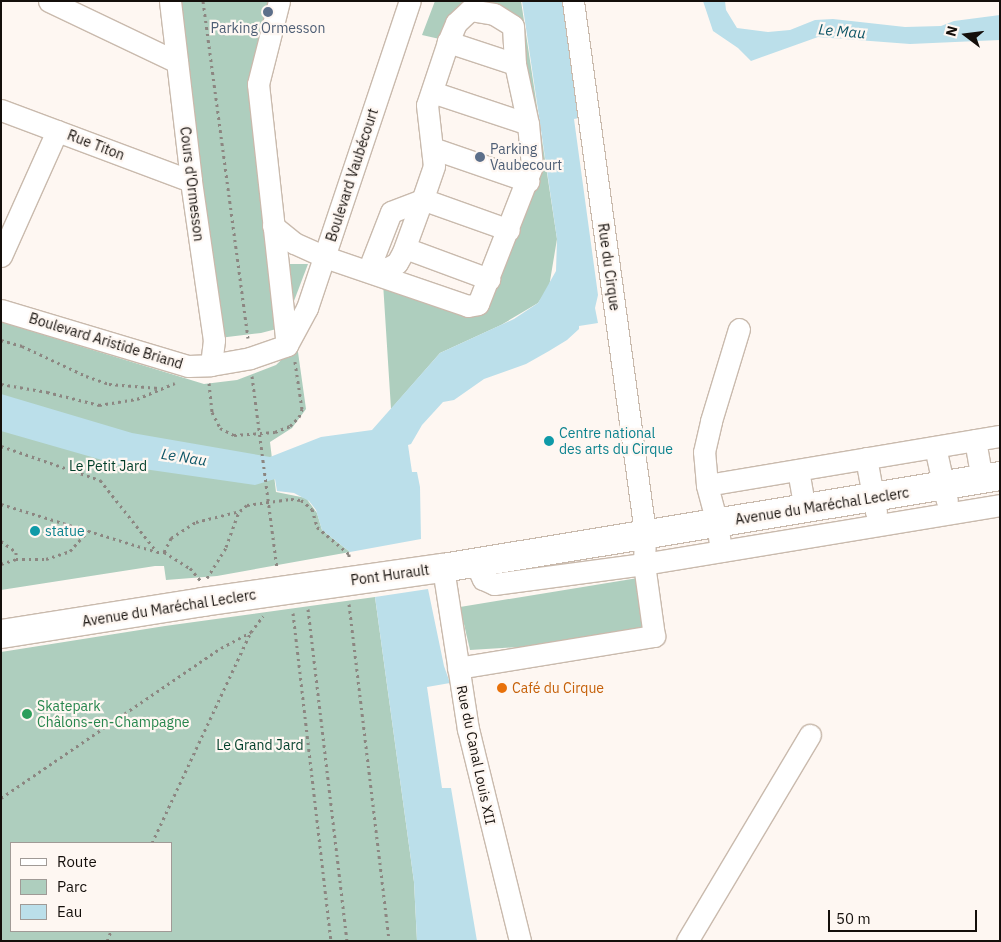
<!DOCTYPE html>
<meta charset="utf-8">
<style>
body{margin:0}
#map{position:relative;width:1001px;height:942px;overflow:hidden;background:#fef7f2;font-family:"IBM Plex Sans",sans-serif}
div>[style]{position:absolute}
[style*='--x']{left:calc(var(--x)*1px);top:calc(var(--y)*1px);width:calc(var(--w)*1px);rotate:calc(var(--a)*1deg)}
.green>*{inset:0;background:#aecebe}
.water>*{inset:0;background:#bbdfea}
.path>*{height:3px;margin-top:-1.5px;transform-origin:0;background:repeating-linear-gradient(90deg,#8c8681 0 2.5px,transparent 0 6.5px)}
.roads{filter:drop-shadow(1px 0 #c9baad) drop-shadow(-1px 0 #c9baad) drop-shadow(0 1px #c9baad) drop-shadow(0 -1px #c9baad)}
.minor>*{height:21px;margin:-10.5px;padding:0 10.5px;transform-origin:10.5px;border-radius:10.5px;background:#fff}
.major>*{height:28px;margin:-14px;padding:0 14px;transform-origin:14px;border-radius:14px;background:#fff}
.dots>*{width:14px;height:14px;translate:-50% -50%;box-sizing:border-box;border:2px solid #fef7f2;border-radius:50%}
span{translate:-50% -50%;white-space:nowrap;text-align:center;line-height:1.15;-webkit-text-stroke:4.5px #fef7f2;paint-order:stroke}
.service-label{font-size:14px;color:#4e5e75}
.left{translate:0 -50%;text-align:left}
.street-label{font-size:14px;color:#140f0b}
.culture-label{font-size:14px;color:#0d838f}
.park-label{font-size:14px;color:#003e29}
.food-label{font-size:14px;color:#c56008}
.leisure-label{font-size:14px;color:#27864d}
.water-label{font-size:15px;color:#0c5566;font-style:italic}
.frame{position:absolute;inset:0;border:2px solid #140f0b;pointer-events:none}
.legend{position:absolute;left:10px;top:842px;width:162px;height:90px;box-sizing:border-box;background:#fef7f2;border:1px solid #a09a96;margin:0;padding:6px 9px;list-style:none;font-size:15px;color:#140f0b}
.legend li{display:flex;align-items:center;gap:10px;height:25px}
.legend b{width:25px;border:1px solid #a09a96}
.north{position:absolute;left:941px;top:10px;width:50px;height:50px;-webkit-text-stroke:4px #fef7f2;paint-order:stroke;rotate:285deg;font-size:14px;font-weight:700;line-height:20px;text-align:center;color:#140f0b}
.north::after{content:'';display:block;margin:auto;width:18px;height:22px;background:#140f0b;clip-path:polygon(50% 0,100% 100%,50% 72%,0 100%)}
.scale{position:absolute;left:828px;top:910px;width:149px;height:22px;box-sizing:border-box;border:2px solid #140f0b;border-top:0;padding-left:6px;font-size:15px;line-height:18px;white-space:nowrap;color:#140f0b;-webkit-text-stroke:4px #fef7f2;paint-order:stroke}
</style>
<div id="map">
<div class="green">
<i style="clip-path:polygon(172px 1px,280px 1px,258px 84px,284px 327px,261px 333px,219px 338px)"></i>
<i style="clip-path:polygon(435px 1px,521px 1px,557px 239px,549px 287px,538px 303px,501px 325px,440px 353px,391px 409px,383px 283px,479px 316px,526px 197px,517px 24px,467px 6px,444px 40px,422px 35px)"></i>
<i style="clip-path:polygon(286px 264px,308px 264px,294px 301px,291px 300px)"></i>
<i style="clip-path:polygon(1px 322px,204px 384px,237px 380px,276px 365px,297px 345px,306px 409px,292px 428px,270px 442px,276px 492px,306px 498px,317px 513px,322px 530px,350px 552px,217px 576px,166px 580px,164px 566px,155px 566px,1px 590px)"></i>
<i style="clip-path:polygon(638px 578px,645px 629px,534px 646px,470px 650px,460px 607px)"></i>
<i style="clip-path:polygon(evenodd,375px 597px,414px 882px,417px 941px,1px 941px,1px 652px,165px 626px,375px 597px,11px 843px,171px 843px,171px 931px,11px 931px,11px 843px)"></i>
</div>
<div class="water">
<i style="clip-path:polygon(522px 1px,563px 1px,579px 118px,574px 119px,598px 295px,595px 308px,598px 323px,579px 326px,579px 329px,567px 340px,549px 351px,526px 364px,484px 379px,454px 400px,443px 402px,422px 425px,411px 444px,408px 445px,412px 472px,417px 472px,420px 487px,421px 539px,350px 552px,322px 530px,316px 510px,309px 501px,294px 493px,277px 491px,275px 479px,255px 485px,123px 466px,1px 431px,1px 394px,132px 433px,270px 457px,321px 437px,372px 430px,440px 353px,514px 319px,538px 303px,556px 271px,557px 239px)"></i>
<i style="clip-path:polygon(703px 1px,725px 1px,726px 10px,737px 28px,768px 32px,790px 30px,815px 20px,833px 19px,905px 27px,941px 26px,954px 21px,1000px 15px,1000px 40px,910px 44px,818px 37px,751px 61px,738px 48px,713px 31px)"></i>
<i style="clip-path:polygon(428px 589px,444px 666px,450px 683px,427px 687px,442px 788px,451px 788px,477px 941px,417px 941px,414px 882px,375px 597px)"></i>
</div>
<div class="path">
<i style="--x:203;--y:1;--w:340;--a:82.4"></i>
<i style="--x:1;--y:340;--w:22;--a:16"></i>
<i style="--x:22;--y:346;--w:71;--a:25.1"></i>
<i style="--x:86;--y:376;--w:24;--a:19"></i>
<i style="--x:109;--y:384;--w:50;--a:4.6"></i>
<i style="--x:252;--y:376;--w:194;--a:82.6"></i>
<i style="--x:209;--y:383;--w:29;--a:84"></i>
<i style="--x:212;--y:412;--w:18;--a:63"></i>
<i style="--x:220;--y:428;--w:16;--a:27"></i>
<i style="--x:234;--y:435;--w:41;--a:-4.2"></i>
<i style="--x:275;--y:432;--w:16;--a:-22"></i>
<i style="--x:290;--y:426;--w:13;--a:-45"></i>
<i style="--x:299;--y:417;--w:9;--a:-69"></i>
<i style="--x:302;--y:409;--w:48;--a:-98.5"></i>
<i style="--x:1;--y:384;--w:47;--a:9.9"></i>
<i style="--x:47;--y:392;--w:54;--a:14"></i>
<i style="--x:99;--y:405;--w:38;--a:-9"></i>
<i style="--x:137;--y:399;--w:41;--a:-22.8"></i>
<i style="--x:1;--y:446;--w:105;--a:19"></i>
<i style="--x:100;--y:480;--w:92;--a:51.6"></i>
<i style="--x:1;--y:504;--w:163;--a:17.1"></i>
<i style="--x:157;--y:552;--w:7;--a:0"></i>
<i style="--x:164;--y:552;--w:31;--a:32"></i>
<i style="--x:190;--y:568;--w:16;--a:50"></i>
<i style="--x:1;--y:541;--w:19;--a:36"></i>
<i style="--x:16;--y:552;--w:7;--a:90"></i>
<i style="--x:164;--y:552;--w:16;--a:-63"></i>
<i style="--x:171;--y:538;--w:30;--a:-33"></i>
<i style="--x:196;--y:522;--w:45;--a:-14"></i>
<i style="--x:240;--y:511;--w:9;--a:-41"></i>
<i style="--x:247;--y:505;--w:44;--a:-7.8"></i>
<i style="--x:291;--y:499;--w:10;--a:6"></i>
<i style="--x:301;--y:500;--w:14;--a:39"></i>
<i style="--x:312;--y:509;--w:19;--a:74"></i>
<i style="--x:317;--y:527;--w:42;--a:40.2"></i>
<i style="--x:349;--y:554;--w:4;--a:90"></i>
<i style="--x:1;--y:564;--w:16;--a:-18"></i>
<i style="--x:16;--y:559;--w:30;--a:0"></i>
<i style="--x:46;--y:559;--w:25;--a:-18"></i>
<i style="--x:70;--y:551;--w:27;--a:-48"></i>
<i style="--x:207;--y:578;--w:36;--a:-58"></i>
<i style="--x:226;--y:547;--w:37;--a:-70"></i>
<i style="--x:349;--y:604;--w:339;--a:83.2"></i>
<i style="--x:308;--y:609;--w:334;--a:83.3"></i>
<i style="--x:293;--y:613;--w:330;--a:83.4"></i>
<i style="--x:1;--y:798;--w:266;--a:-34.3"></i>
<i style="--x:221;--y:648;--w:34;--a:-28"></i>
<i style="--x:152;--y:843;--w:233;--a:-64.9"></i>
<i style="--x:251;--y:632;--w:20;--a:-53"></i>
<i style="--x:107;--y:941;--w:11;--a:-68"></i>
</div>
<div class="roads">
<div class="minor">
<i style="--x:49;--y:1;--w:142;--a:25.5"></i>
<i style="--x:170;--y:1;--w:181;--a:83.3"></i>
<i style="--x:191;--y:181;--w:161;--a:81.8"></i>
<i style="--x:214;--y:340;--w:25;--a:97"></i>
<i style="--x:279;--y:1;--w:86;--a:104.2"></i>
<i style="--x:258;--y:84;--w:263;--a:83.7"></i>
<i style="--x:448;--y:42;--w:21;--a:-67"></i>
<i style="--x:456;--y:23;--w:19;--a:-43"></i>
<i style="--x:470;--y:10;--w:24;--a:9"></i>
<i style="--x:494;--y:14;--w:22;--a:32"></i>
<i style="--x:513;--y:26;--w:38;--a:87"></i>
<i style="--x:432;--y:92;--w:101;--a:18.4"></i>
<i style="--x:1;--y:110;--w:203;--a:20.5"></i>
<i style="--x:432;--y:148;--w:102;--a:19"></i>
<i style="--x:422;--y:199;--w:92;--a:19.6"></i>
<i style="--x:273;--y:226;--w:27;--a:39"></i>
<i style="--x:294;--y:243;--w:34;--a:24"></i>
<i style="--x:325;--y:257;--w:151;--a:18.9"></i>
<i style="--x:468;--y:306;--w:10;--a:-11"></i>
<i style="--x:478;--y:304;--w:148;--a:-68.6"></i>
<i style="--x:532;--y:166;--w:42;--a:-95.4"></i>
<i style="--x:528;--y:124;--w:61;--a:-102.2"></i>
<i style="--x:515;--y:64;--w:71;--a:-161.8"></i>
<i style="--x:448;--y:42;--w:66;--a:108.4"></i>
<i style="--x:427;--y:105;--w:61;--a:83.5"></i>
<i style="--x:434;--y:166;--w:36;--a:109"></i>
<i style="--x:422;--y:200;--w:33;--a:159"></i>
<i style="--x:391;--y:212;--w:63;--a:111.3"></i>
<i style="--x:405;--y:248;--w:90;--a:20.3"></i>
<i style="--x:1;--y:256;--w:137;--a:-65.9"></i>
<i style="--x:368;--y:271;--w:20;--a:-9"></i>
<i style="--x:388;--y:268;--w:10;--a:-29"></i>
<i style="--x:397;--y:263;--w:13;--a:-61"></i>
<i style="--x:403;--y:252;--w:55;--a:-69.9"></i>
<i style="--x:1;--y:310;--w:195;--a:16.7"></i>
<i style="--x:188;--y:366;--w:23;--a:-2"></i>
<i style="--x:211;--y:365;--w:40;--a:-10"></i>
<i style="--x:250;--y:358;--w:39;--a:-19"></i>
<i style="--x:287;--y:345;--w:42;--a:-61.6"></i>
<i style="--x:307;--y:308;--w:324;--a:-71.5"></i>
<i style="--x:975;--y:440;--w:40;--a:80"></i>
<i style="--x:935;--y:447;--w:55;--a:77.5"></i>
<i style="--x:866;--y:458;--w:55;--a:79.5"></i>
<i style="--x:798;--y:470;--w:40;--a:80"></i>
<i style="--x:707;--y:485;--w:297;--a:-9.5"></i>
<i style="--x:721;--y:551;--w:28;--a:-98"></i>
<i style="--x:717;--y:523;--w:39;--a:-105"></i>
<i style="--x:707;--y:485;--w:33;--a:-95"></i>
<i style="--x:704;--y:452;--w:32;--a:-77"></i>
<i style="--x:711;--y:421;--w:96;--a:-73.1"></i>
<i style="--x:475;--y:562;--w:19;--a:65"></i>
<i style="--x:483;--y:579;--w:12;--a:24"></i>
<i style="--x:494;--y:584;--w:151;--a:-7.6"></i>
<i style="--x:644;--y:564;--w:361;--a:-9.4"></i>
<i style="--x:443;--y:568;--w:163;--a:81.2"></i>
<i style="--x:468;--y:729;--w:218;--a:76.2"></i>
<i style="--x:458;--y:668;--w:199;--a:-9.3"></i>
<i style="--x:654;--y:636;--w:73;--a:-97.9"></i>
<i style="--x:644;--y:564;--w:31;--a:-88"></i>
<i style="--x:645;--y:533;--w:537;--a:-97.71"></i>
<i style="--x:687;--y:941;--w:240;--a:-59.2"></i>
</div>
<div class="major">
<i style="--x:1;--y:634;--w:205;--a:-9"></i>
<i style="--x:203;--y:602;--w:242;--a:-8.1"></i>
<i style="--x:443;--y:568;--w:565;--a:-9.38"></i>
</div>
</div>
<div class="dots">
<i style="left:268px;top:12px;background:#5c6f8a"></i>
<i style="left:480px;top:157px;background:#5c6f8a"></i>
<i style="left:549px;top:441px;background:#0f9aa8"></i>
<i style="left:35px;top:531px;background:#0f9aa8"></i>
<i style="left:502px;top:688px;background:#e8710a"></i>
<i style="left:27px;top:714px;background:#2e9e5b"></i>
</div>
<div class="service-label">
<span style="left:268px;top:28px">Parking Ormesson</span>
<span class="left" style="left:490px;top:157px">Parking<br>Vaubecourt</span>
</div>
<div class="street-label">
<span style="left:96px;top:145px;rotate:21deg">Rue Titon</span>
<span style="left:352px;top:175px;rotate:-72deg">Boulevard Vaubécourt</span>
<span style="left:192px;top:184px;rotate:83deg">Cours d'Ormesson</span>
<span style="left:609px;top:267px;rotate:82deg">Rue du Cirque</span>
<span style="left:106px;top:341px;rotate:17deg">Boulevard Aristide Briand</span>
<span style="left:822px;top:506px;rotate:-9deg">Avenue du Maréchal Leclerc</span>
<span style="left:390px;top:575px;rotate:-8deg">Pont Hurault</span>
<span style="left:169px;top:608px;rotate:-9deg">Avenue du Maréchal Leclerc</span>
<span style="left:476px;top:755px;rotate:78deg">Rue du Canal Louis XII</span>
</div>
<div class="culture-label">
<span class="left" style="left:559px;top:441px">Centre national<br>des arts du Cirque</span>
<span class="left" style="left:45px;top:531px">statue</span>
</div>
<div class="park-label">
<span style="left:108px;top:466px">Le Petit Jard</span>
<span style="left:260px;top:745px">Le Grand Jard</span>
</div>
<div class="food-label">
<span class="left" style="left:512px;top:688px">Café du Cirque</span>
</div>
<div class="leisure-label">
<span class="left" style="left:37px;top:714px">Skatepark<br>Châlons-en-Champagne</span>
</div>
<div class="water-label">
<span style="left:842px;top:31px;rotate:5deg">Le Mau</span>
<span style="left:184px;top:457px;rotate:9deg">Le Nau</span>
</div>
<div class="frame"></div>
<ul class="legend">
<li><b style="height:6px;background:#fff"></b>Route</li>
<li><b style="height:14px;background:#aecebe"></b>Parc</li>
<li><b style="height:14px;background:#bbdfea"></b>Eau</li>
</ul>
<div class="north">N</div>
<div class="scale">50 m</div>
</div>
